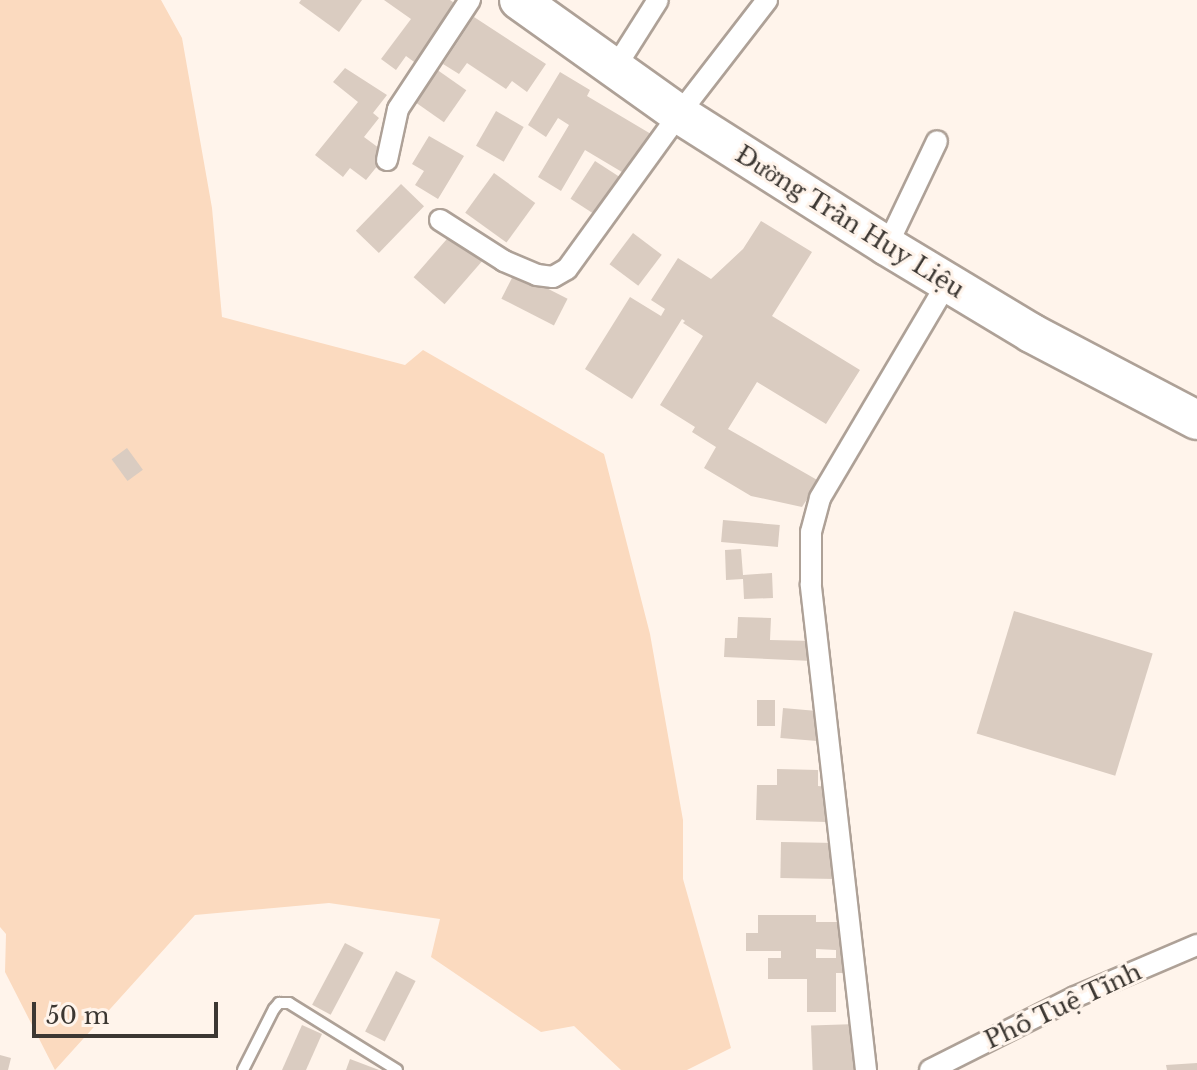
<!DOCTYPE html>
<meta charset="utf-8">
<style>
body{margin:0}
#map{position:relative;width:1197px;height:1070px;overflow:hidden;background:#fff4eb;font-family:"Libre Baskerville",serif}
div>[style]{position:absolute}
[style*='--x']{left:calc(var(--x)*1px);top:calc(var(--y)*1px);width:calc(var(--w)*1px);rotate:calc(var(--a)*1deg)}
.green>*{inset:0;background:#fbdabf}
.building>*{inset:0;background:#daccc1;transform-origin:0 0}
.roads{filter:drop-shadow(2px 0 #aea197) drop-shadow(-2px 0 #aea197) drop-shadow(0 2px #aea197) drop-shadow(0 -2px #aea197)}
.lane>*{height:10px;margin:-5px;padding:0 5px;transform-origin:5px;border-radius:5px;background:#fff}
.street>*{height:20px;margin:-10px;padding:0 10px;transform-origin:10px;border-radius:10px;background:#fff}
.highway>*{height:38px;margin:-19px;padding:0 19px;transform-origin:19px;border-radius:19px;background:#fff}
span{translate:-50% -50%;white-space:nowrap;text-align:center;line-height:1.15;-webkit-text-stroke:6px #fff4eb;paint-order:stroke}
.street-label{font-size:24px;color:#3c3732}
.scale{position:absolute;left:32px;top:1002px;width:186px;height:36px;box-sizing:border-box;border:4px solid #3c3732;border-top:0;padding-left:10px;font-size:24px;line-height:28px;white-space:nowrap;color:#3c3732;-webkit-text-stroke:6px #fff4eb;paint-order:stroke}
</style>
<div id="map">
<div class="green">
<i style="clip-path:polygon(0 0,161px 0,182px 38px,212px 208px,222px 317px,405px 365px,423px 350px,604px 454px,650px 634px,683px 820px,683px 879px,731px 1048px,687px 1070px,621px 1070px,574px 1026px,541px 1032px,431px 957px,440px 919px,329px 903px,195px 915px,55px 1070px,5px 972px,6px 934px,0 927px)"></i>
</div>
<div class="building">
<i style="clip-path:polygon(301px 0,362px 0,339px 32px,299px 3px)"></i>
<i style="clip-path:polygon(384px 0,450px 0,463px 9px,421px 67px,406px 56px,396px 70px,381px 59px,411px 19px)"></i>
<i style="clip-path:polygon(474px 17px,546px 64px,527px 92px,512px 81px,506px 89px,467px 63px,459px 74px,443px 64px)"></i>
<i style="clip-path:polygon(345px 68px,387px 95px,373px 113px,379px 118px,364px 137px,387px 154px,366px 180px,350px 168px,343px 177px,315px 155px,358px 102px,333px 82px)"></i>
<i style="left:436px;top:69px;width:37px;height:39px;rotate:35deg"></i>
<i style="clip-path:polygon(560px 72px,590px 90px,587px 96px,651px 134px,627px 175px,585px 150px,561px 191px,538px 177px,569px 125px,558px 118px,546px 137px,528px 125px)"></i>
<i style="left:496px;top:111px;width:32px;height:40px;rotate:30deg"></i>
<i style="clip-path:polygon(429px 136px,464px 156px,438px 199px,415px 185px,424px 171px,412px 164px)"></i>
<i style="left:595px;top:161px;width:35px;height:45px;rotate:33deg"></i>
<i style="left:494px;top:173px;width:51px;height:49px;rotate:36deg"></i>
<i style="left:401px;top:184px;width:32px;height:65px;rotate:44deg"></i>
<i style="clip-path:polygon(761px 221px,812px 252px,772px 316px,860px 370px,826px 424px,757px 382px,728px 429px,819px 481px,802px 507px,751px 496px,704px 468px,716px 447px,692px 432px,695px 427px,660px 405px,703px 336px,683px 323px,685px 321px,682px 319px,632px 399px,585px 369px,630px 297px,661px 316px,665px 309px,651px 300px,678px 258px,711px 279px,743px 249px)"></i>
<i style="left:453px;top:232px;width:41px;height:60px;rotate:41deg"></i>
<i style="left:633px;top:233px;width:36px;height:39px;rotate:37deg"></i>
<i style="left:515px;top:272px;width:59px;height:30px;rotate:27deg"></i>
<i style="left:127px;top:448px;width:27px;height:19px;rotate:54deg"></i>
<i style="left:723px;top:520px;width:57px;height:22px;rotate:5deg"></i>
<i style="clip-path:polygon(741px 549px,743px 575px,772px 573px,773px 598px,744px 599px,743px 579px,726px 580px,725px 550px)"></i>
<i style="left:1014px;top:611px;width:145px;height:128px;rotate:17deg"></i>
<i style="clip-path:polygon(738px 617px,771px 618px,770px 640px,813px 641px,812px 661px,724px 657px,725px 638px,737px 638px)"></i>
<i style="left:757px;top:700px;width:18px;height:26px"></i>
<i style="left:783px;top:708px;width:37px;height:30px;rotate:5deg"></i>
<i style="clip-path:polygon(777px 769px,818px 770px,818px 786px,828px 787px,827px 822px,756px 820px,757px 785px,777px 785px)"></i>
<i style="left:781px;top:842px;width:55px;height:36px;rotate:1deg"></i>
<i style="clip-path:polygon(evenodd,758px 915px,816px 915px,816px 922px,848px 922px,848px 973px,836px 973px,836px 1012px,807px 1012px,807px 979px,768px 979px,768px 958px,781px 958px,781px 951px,746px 951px,746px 933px,758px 933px,758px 915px,816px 949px,836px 950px,836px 958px,816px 958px,816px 949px)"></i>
<i style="left:345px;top:943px;width:21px;height:70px;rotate:28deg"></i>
<i style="left:396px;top:971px;width:22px;height:68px;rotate:27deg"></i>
<i style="left:857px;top:1024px;width:46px;height:46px;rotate:88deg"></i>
<i style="clip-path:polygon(302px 1025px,322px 1034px,306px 1070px,282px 1070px)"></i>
<i style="clip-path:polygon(0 1055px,11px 1058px,8px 1070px,0 1070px)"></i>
<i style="clip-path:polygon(350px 1059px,379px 1070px,346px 1070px)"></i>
<i style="clip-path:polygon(1197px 1063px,1197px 1070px,1167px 1070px,1166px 1065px)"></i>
</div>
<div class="roads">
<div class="lane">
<i style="--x:243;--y:1070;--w:68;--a:-63.1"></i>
<i style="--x:274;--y:1009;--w:8;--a:-50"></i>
<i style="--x:279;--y:1003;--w:10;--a:0"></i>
<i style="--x:289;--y:1003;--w:127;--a:31.8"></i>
</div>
<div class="street">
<i style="--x:615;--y:68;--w:80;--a:-57.7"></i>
<i style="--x:387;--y:160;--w:52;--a:-77.8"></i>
<i style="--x:398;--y:109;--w:131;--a:-56.6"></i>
<i style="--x:440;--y:220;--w:76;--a:32.6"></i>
<i style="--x:504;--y:261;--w:36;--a:23"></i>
<i style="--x:537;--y:275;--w:16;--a:7"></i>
<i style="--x:553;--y:277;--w:16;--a:-30"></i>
<i style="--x:567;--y:269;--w:191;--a:-54.1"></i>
<i style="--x:679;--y:114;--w:144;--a:-52.3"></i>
<i style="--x:887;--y:246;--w:116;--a:-64.5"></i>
<i style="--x:866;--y:1070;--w:489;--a:-96.5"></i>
<i style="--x:811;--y:584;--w:52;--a:-90"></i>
<i style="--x:811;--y:532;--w:35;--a:-75"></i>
<i style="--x:820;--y:498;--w:250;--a:-59.4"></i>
<i style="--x:930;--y:1070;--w:162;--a:-26.7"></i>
<i style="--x:1075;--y:997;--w:133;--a:-23.1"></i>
</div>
<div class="highway">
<i style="--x:519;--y:0;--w:196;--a:35.5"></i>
<i style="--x:679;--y:114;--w:246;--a:32.4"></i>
<i style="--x:887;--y:246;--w:168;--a:31.1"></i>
<i style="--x:1031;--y:333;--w:187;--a:27.7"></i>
</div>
</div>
<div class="street-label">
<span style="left:850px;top:222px;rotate:32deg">Đường Trần Huy Liệu</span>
<span style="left:1063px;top:1006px;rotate:-25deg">Phố Tuệ Tĩnh</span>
</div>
<div class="scale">50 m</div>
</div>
